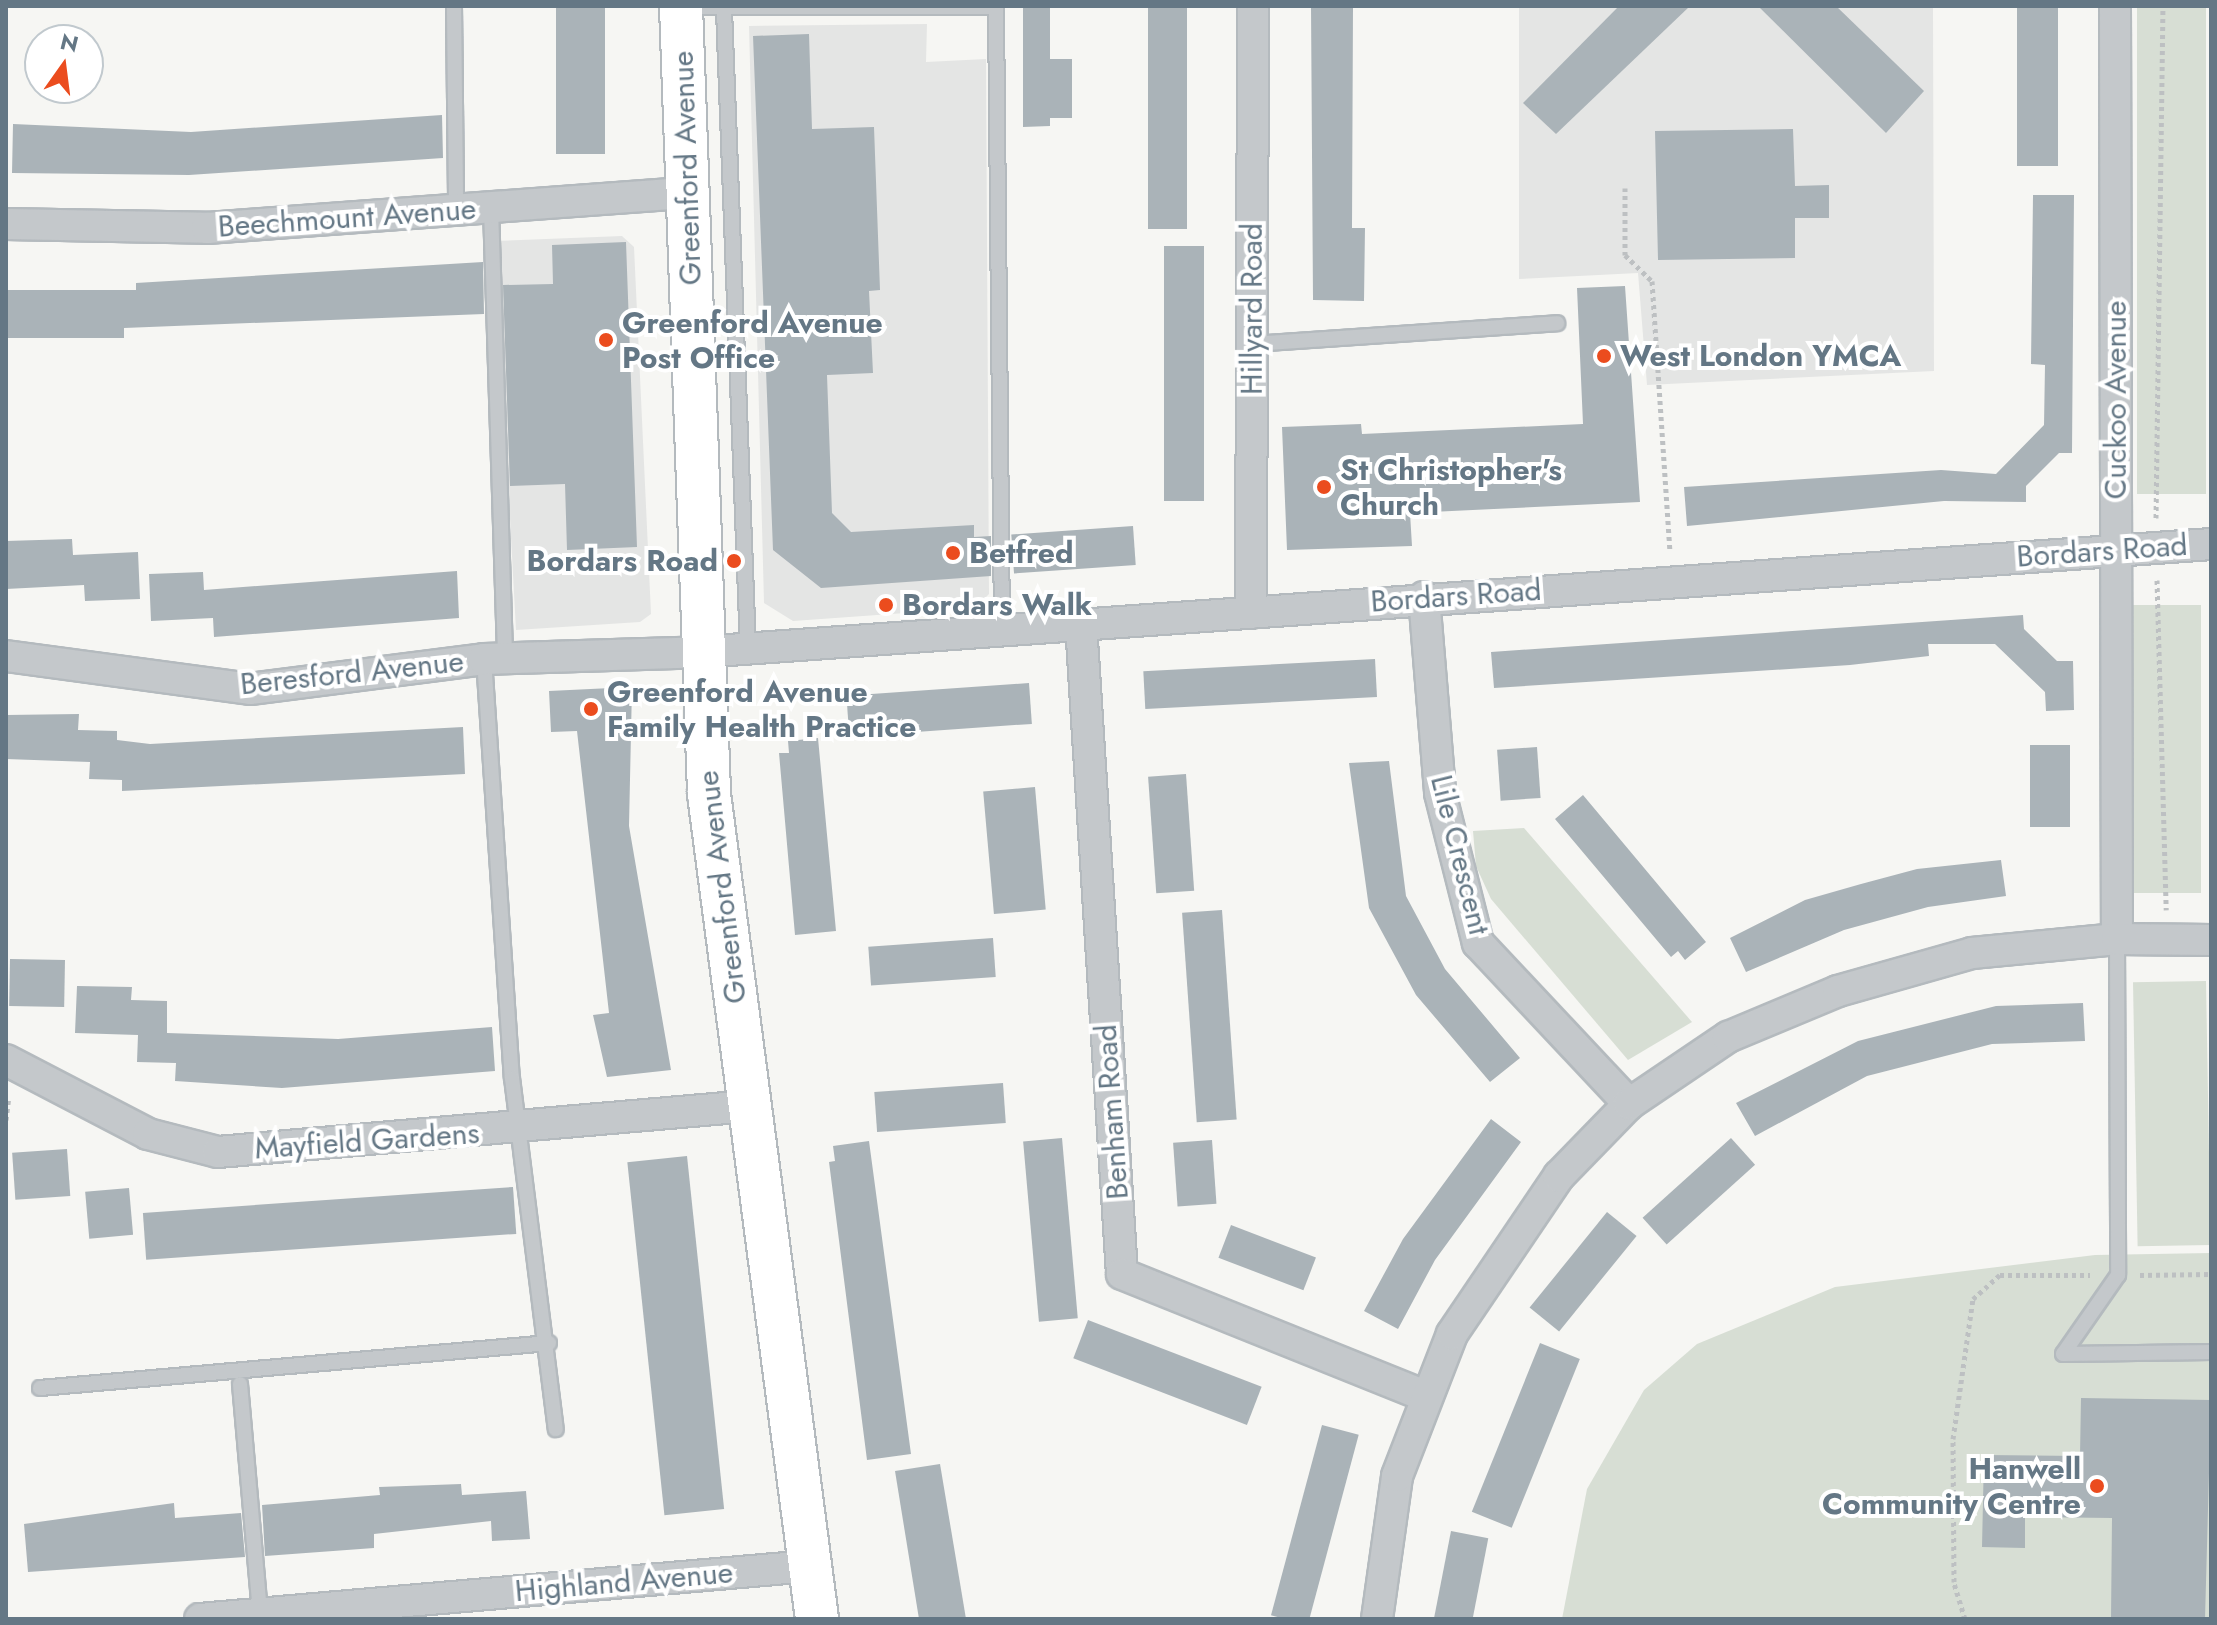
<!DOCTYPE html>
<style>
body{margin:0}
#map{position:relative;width:2217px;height:1625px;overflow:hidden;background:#f6f6f3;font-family:Jost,sans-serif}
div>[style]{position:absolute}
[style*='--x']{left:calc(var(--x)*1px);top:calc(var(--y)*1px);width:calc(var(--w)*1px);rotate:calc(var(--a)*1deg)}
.built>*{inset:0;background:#e4e5e4}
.green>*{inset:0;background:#d7ded4;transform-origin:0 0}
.building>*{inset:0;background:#aab3b8;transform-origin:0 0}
.path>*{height:5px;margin-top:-2.5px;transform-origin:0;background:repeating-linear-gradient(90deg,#bdc0c2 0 4px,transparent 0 8px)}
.roads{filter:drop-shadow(2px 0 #b4babe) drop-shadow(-2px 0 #b4babe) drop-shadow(0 2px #b4babe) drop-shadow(0 -2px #b4babe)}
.lane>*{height:14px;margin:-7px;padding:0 7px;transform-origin:7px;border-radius:7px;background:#c4c8cb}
.street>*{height:30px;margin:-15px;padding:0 15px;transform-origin:15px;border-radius:15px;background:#c4c8cb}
.secondary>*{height:42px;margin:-21px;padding:0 21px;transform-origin:21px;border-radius:21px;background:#fff}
.dots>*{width:22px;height:22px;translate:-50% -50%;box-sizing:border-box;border:4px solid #fff;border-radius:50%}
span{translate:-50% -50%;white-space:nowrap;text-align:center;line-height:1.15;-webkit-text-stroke:8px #fff;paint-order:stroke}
.street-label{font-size:30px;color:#647785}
.poi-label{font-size:30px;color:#647785;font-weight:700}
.left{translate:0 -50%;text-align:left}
.right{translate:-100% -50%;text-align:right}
.frame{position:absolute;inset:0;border:8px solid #647785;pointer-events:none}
.north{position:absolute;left:24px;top:24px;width:80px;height:80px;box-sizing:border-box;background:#fff;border:2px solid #c1c9ce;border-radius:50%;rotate:14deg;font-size:22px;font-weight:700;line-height:32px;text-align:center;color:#647785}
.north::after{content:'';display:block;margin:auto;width:28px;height:36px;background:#eb4c1e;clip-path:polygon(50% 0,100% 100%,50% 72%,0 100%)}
</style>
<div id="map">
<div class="built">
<i style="clip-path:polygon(1519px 6px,1933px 6px,1934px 371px,1647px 385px,1638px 273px,1519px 279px)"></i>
<i style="clip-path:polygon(927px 24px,926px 62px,986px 59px,989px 594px,975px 608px,793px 621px,764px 603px,749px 26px)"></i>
<i style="clip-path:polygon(622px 236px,634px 247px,651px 614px,640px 622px,516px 630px,495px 241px)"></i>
</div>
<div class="green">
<i style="left:2137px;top:6px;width:69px;height:488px"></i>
<i style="left:2133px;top:605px;width:68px;height:288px"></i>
<i style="clip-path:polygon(1524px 828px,1692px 1022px,1628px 1060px,1491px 899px,1476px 866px,1473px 831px)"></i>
<i style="left:2206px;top:981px;width:264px;height:73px;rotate:89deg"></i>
<i style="clip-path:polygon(2211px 1253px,2211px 1619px,1562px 1619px,1587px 1489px,1644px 1390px,1697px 1344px,1835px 1287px,2095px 1255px)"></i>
</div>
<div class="building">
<i style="left:556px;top:6px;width:49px;height:148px"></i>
<i style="clip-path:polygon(1023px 6px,1050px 6px,1050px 59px,1072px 59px,1072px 118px,1050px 118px,1050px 126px,1023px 127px)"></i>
<i style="left:1148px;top:6px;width:39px;height:223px"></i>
<i style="clip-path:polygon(1311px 6px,1353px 6px,1352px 228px,1365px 228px,1364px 301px,1313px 300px)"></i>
<i style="clip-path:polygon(1619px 6px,1690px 6px,1556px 134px,1523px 103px)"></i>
<i style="clip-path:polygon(1758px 6px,1836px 6px,1924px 91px,1886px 133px)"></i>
<i style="left:2017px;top:6px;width:41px;height:160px"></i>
<i style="clip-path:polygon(809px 34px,812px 129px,874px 127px,880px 290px,869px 291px,873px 373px,827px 375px,832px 513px,851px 532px,974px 525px,974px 537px,991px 536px,991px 576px,821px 588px,773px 550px,753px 36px)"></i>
<i style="clip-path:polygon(442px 115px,443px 158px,189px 175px,12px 173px,13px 124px,191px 132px)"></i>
<i style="clip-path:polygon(1793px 129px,1795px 186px,1829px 185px,1829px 218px,1795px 218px,1795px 258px,1658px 260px,1655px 131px)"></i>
<i style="clip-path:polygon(2033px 195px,2074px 195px,2072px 453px,2059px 453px,2026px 486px,2026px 502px,1944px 501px,1687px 526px,1684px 487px,1941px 470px,1996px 474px,2044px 425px,2045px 365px,2031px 364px)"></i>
<i style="clip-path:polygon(626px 242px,637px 547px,567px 550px,565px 484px,510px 486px,503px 285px,553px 284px,552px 245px)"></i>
<i style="left:1164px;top:246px;width:40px;height:255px"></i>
<i style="clip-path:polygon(483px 262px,484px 314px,124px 328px,124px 338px,6px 338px,6px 290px,136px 290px,136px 283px)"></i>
<i style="clip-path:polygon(1625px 286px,1640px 502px,1410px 513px,1412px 546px,1287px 550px,1282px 427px,1361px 424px,1362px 434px,1583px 424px,1577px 288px)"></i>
<i style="left:1133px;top:526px;width:39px;height:122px;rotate:86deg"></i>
<i style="clip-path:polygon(72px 539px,73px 555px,138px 552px,140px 599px,85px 601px,84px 585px,6px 589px,6px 541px)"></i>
<i style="clip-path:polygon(457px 571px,459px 618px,214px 637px,213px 618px,151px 621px,149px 574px,203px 572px,204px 590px)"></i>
<i style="clip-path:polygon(2023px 615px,2024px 629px,2057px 661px,2073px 661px,2074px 710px,2046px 711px,2045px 692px,1995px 644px,1928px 644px,1929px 656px,1850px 665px,1494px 688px,1491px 652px)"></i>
<i style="left:1375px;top:659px;width:38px;height:232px;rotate:87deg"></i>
<i style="left:1029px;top:683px;width:41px;height:183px;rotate:86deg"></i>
<i style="clip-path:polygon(632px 687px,629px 826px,671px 1070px,607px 1077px,593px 1015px,609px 1013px,577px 731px,551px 732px,549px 691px)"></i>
<i style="clip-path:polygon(79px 714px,78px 730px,117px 731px,117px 740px,150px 744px,463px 727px,465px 774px,122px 791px,122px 780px,89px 779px,90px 762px,6px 759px,6px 715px)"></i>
<i style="clip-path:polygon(818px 738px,836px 931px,795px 935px,779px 753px,789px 753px,788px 741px)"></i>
<i style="left:2030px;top:745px;width:40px;height:82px"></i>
<i style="left:1537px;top:747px;width:51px;height:40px;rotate:86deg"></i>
<i style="clip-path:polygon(1389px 761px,1406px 896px,1445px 969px,1520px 1058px,1490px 1082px,1416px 995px,1369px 908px,1349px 763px)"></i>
<i style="left:1186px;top:774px;width:117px;height:38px;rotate:86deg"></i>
<i style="left:1035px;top:787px;width:123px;height:52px;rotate:85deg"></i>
<i style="clip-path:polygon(1583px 795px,1706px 942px,1685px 960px,1678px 951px,1671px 957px,1555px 819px)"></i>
<i style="clip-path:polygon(2001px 860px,2006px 896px,1928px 907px,1844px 930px,1746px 972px,1730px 938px,1805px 900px,1861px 884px,1917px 869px)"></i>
<i style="left:1222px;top:910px;width:210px;height:40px;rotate:86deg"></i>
<i style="left:993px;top:938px;width:39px;height:125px;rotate:86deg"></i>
<i style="left:10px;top:959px;width:55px;height:47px;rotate:1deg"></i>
<i style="clip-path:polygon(77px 986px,132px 987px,131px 1000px,167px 1001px,167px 1033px,338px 1039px,492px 1027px,495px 1071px,282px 1088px,175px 1081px,176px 1063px,137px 1062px,138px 1035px,75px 1033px)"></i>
<i style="clip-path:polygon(2083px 1003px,2085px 1041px,1992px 1044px,1867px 1076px,1755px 1136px,1736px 1103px,1858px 1041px,1996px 1006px)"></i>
<i style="left:1003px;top:1083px;width:40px;height:129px;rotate:86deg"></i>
<i style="clip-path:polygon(1491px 1119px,1521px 1142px,1435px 1260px,1398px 1329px,1364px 1311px,1403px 1239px)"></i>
<i style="left:1062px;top:1138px;width:181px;height:39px;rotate:85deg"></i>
<i style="left:1731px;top:1138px;width:36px;height:119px;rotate:48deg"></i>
<i style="left:1212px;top:1140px;width:64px;height:39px;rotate:86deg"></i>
<i style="clip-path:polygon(869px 1141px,911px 1454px,867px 1460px,829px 1162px,835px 1161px,833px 1146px)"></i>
<i style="left:67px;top:1149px;width:47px;height:55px;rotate:86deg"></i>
<i style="left:687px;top:1156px;width:355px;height:60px;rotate:84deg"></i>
<i style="left:513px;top:1187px;width:47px;height:371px;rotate:86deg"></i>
<i style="left:129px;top:1188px;width:47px;height:44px;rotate:85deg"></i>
<i style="left:1607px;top:1212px;width:38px;height:123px;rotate:39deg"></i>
<i style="left:1231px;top:1225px;width:91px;height:35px;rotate:21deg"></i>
<i style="left:1088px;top:1320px;width:186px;height:41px;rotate:21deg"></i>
<i style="left:1540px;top:1343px;width:43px;height:182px;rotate:22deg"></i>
<i style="clip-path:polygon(2081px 1398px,2211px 1400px,2205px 1619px,2111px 1619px,2112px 1518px,2025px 1517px,2025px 1548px,1982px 1547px,1984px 1455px,2080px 1456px)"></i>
<i style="left:1322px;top:1425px;width:38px;height:197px;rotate:15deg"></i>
<i style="clip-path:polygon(940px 1464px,959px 1577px,966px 1619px,919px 1619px,895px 1471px)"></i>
<i style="clip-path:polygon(461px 1484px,462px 1495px,526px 1491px,530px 1539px,492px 1541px,491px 1521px,374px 1534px,374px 1548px,265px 1556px,262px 1505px,380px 1495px,379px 1487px)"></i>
<i style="clip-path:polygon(174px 1503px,175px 1518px,241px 1513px,245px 1557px,28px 1572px,24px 1524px)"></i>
<i style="left:1451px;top:1531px;width:38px;height:89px;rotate:11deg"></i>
</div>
<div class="path">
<i style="--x:1625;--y:188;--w:67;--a:90"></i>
<i style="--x:1625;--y:255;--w:37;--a:44"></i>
<i style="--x:1652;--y:281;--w:272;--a:86.2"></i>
<i style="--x:2156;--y:518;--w:512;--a:-89.22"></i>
<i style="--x:2157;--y:580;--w:330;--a:88.4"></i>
<i style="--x:6;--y:1120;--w:23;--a:-83"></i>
<i style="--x:2140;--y:1275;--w:71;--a:-0.8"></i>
<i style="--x:1965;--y:1619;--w:39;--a:-107"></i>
<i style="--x:1954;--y:1582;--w:143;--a:-90.4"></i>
<i style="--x:1953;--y:1439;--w:141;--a:-81.9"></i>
<i style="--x:1973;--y:1299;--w:36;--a:-42"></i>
<i style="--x:2000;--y:1275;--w:90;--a:0"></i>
</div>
<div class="roads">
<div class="lane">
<i style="--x:454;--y:6;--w:204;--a:89.4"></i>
<i style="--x:685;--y:7;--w:311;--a:0"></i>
<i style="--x:996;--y:7;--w:623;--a:89.45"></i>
<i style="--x:724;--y:9;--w:639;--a:87.85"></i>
<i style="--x:491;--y:208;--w:450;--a:88.2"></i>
<i style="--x:1252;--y:344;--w:306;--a:-3.9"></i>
<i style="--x:484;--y:659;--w:420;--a:86.2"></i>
<i style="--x:512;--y:1078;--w:354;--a:82.9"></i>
<i style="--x:2117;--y:939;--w:336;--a:89.8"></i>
<i style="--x:2118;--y:1275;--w:96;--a:124.8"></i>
<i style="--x:2063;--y:1354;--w:148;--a:-0.8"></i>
<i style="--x:240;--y:1384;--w:231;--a:85"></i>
<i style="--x:40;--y:1388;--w:511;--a:-5.05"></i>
</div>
<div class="street">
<i style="--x:2115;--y:6;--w:933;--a:89.88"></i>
<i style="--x:6;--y:224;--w:201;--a:1.1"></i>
<i style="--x:207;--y:228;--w:482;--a:-4.2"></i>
<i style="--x:1424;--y:597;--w:197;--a:85.3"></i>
<i style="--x:1440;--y:793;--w:155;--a:75.8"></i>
<i style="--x:1478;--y:943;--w:221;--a:46.8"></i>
<i style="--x:1251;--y:613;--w:607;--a:-89.81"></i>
<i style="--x:1081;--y:624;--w:651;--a:86.39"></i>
<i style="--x:1122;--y:1274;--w:327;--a:21.9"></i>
<i style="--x:6;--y:656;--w:246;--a:7.7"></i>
<i style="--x:250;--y:689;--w:236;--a:-7.3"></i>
<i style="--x:484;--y:659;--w:217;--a:-1.8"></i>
<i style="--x:701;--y:652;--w:1514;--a:-4.09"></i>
<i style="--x:6;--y:1060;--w:160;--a:27.5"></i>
<i style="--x:148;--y:1134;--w:72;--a:14.4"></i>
<i style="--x:218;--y:1152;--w:533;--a:-4.95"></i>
<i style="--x:200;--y:1619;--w:611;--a:-4.97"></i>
<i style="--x:1377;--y:1619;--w:144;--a:-82"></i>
<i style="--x:1397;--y:1476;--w:152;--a:-68.8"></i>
<i style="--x:1452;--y:1334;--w:191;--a:-55.9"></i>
<i style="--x:1559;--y:1176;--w:100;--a:-45.8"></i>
<i style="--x:1629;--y:1104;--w:120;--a:-34.1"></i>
<i style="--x:1728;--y:1037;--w:119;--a:-22.7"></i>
<i style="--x:1838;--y:991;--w:139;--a:-15.8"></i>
<i style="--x:1972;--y:953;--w:146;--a:-5.5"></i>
<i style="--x:2117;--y:939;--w:94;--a:0.6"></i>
</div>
<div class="secondary">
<i style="--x:681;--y:6;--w:788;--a:87.96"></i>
<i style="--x:709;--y:794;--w:832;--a:82.54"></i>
</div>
</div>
<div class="dots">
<i style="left:606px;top:340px;background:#eb4c1e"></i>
<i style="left:1604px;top:356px;background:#eb4c1e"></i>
<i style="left:1324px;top:487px;background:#eb4c1e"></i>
<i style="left:953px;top:553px;background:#eb4c1e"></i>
<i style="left:734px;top:561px;background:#eb4c1e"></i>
<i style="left:886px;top:605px;background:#eb4c1e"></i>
<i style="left:591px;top:709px;background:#eb4c1e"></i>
<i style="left:2097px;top:1486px;background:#eb4c1e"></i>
</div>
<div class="street-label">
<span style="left:687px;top:168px;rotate:-92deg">Greenford Avenue</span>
<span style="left:347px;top:218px;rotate:-4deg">Beechmount Avenue</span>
<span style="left:1252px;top:309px;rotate:-90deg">Hillyard Road</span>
<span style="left:2116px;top:400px;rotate:-90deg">Cuckoo Avenue</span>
<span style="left:2102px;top:551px;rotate:-4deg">Bordars Road</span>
<span style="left:1456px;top:596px;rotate:-4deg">Bordars Road</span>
<span style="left:352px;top:673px;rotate:-6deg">Beresford Avenue</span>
<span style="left:1460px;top:855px;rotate:76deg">Lile Crescent</span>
<span style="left:722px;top:887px;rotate:-97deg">Greenford Avenue</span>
<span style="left:1112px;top:1112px;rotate:-94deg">Benham Road</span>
<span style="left:367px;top:1141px;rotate:-4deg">Mayfield Gardens</span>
<span style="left:624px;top:1582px;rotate:-5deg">Highland Avenue</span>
</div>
<div class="poi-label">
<span class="left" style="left:622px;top:340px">Greenford Avenue<br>Post Office</span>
<span class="left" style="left:1620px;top:356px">West London YMCA</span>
<span class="left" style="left:1340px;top:487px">St Christopher's<br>Church</span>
<span class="left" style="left:969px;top:553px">Betfred</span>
<span class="right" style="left:718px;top:561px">Bordars Road</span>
<span class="left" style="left:902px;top:605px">Bordars Walk</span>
<span class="left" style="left:607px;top:709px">Greenford Avenue<br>Family Health Practice</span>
<span class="right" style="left:2081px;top:1486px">Hanwell<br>Community Centre</span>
</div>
<div class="frame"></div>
<div class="north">N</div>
</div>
